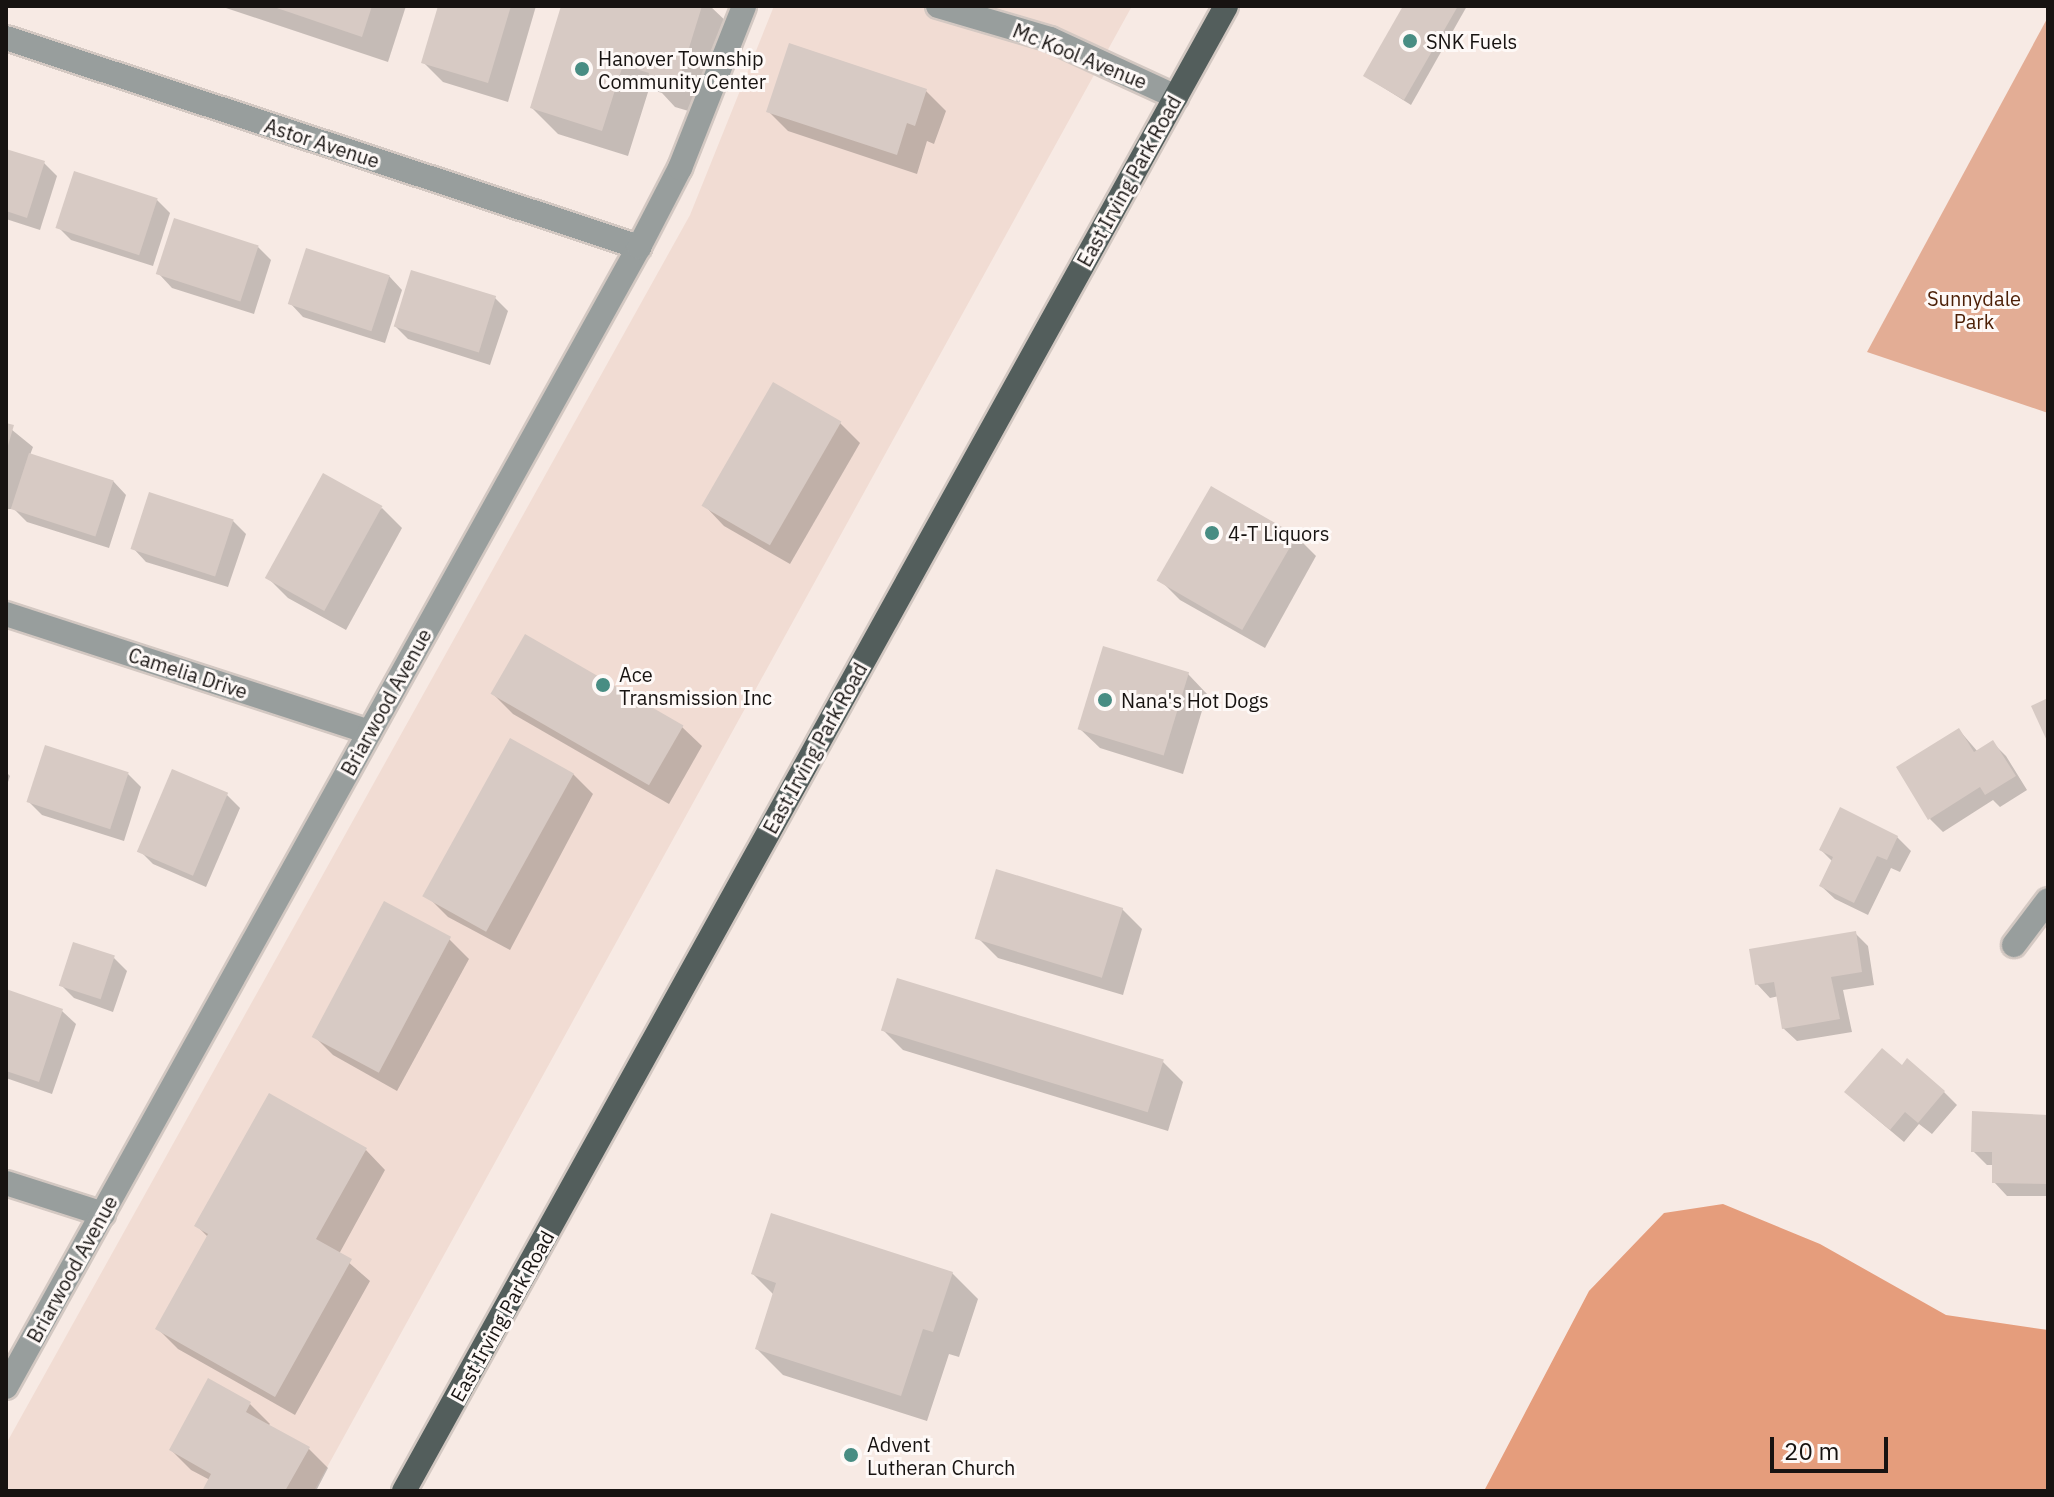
<!DOCTYPE html>
<style>
body{margin:0}
#map{position:relative;width:2054px;height:1497px;overflow:hidden;background:#f7eae4;font-family:"IBM Plex Sans",sans-serif}
div>[style]{position:absolute}
[style*='--x']{left:calc(var(--x)*1px);top:calc(var(--y)*1px);width:calc(var(--w)*1px);rotate:calc(var(--a)*1deg)}
.built>*{inset:0;background:#f1dcd3}
.green>*{inset:0;background:#e3ad95}
.water>*{inset:0;background:#e59d7c}
.shadow>*{inset:0;background:#0003}
.building>*{inset:0;background:#d7cac4;transform-origin:0 0}
.roads{filter:drop-shadow(2px 0 #d3c8c2) drop-shadow(-2px 0 #d3c8c2) drop-shadow(0 2px #d3c8c2) drop-shadow(0 -2px #d3c8c2)}
.minor>*{height:24px;margin:-12px;padding:0 12px;transform-origin:12px;border-radius:12px;background:#989e9d}
.major>*{height:24px;margin:-12px;padding:0 12px;transform-origin:12px;border-radius:12px;background:#535e5c}
.dots>*{width:22px;height:22px;translate:-50% -50%;box-sizing:border-box;border:4px solid #fef9f7;border-radius:50%}
span{translate:-50% -50%;white-space:nowrap;text-align:center;line-height:1.15;-webkit-text-stroke:6px #fef9f7;paint-order:stroke}
.poi-label{font-size:20px;color:#171311}
.left{translate:0 -50%;text-align:left}
.street-label{font-size:20px;color:#171311}
.park-label{font-size:20px;color:#4c1f06}
.frame{position:absolute;inset:0;border:8px solid #171311;pointer-events:none}
.scale{position:absolute;left:1770px;top:1437px;width:118px;height:36px;box-sizing:border-box;border:4px solid #171311;border-top:0;padding-left:10px;font-size:24px;line-height:28px;white-space:nowrap;color:#171311;-webkit-text-stroke:6px #fef9f7;paint-order:stroke}
</style>
<div id="map">
<div class="built">
<i style="clip-path:polygon(774px 6px,1132px 6px,314px 1491px,6px 1491px,6px 1444px,690px 215px)"></i>
</div>
<div class="green">
<i style="clip-path:polygon(2048px 17px,2048px 413px,1867px 352px)"></i>
</div>
<div class="water">
<i style="clip-path:polygon(1723px 1204px,1820px 1244px,1946px 1315px,2048px 1330px,2048px 1491px,1484px 1491px,1589px 1291px,1664px 1213px)"></i>
</div>
<div class="shadow">
<i style="clip-path:polygon(220px 6px,406px 6px,388px 62px)"></i>
<i style="clip-path:polygon(440px 6px,536px 6px,508px 102px,443px 82px,423px 62px)"></i>
<i style="clip-path:polygon(563px 6px,710px 6px,730px 25px,702px 115px,675px 107px,662px 93px,649px 89px,628px 156px,558px 134px,532px 108px)"></i>
<i style="clip-path:polygon(1405px 6px,1467px 6px,1411px 105px,1365px 76px)"></i>
<i style="clip-path:polygon(926px 91px,946px 111px,934px 144px,927px 141px,917px 174px,788px 131px,768px 111px)"></i>
<i style="clip-path:polygon(6px 151px,44px 163px,57px 176px,40px 230px,6px 219px)"></i>
<i style="clip-path:polygon(157px 200px,170px 213px,153px 266px,71px 240px,58px 227px)"></i>
<i style="clip-path:polygon(258px 247px,271px 260px,254px 314px,172px 288px,159px 274px)"></i>
<i style="clip-path:polygon(389px 276px,402px 290px,385px 343px,303px 317px,290px 303px)"></i>
<i style="clip-path:polygon(495px 298px,508px 311px,490px 365px,408px 339px,395px 326px)"></i>
<i style="clip-path:polygon(840px 423px,860px 443px,790px 564px,724px 526px,705px 506px)"></i>
<i style="clip-path:polygon(6px 425px,33px 447px,30px 455px,113px 481px,126px 495px,109px 548px,27px 522px,14px 509px,6px 509px)"></i>
<i style="clip-path:polygon(382px 508px,402px 528px,346px 630px,288px 598px,268px 578px)"></i>
<i style="clip-path:polygon(233px 521px,246px 534px,228px 587px,146px 562px,133px 548px)"></i>
<i style="clip-path:polygon(1296px 536px,1316px 556px,1265px 648px,1180px 600px,1160px 580px)"></i>
<i style="clip-path:polygon(1188px 674px,1207px 694px,1183px 774px,1100px 748px,1080px 729px)"></i>
<i style="clip-path:polygon(493px 694px,682px 727px,702px 746px,669px 804px,513px 714px)"></i>
<i style="clip-path:polygon(1959px 730px,1978px 752px,1993px 743px,2006px 756px,2027px 790px,2000px 807px,1993px 800px,1943px 832px,1930px 819px)"></i>
<i style="clip-path:polygon(6px 772px,10px 776px,6px 788px)"></i>
<i style="clip-path:polygon(128px 774px,141px 787px,124px 841px,42px 815px,29px 802px)"></i>
<i style="clip-path:polygon(573px 774px,593px 794px,510px 950px,448px 917px,428px 897px)"></i>
<i style="clip-path:polygon(227px 795px,240px 808px,206px 887px,153px 864px,140px 851px)"></i>
<i style="clip-path:polygon(1897px 837px,1911px 851px,1900px 872px,1891px 868px,1868px 915px,1835px 899px,1821px 886px,1833px 862px,1821px 850px)"></i>
<i style="clip-path:polygon(1122px 909px,1142px 929px,1123px 995px,998px 958px,978px 938px)"></i>
<i style="clip-path:polygon(1855px 933px,1868px 946px,1874px 985px,1843px 990px,1852px 1032px,1797px 1041px,1783px 1028px,1779px 996px,1770px 998px,1757px 984px)"></i>
<i style="clip-path:polygon(449px 939px,469px 959px,397px 1091px,333px 1055px,313px 1035px)"></i>
<i style="clip-path:polygon(114px 958px,127px 971px,113px 1012px,74px 998px,60px 984px)"></i>
<i style="clip-path:polygon(6px 991px,62px 1011px,76px 1024px,52px 1094px,6px 1078px)"></i>
<i style="clip-path:polygon(883px 1030px,1163px 1062px,1183px 1082px,1168px 1131px,903px 1050px)"></i>
<i style="clip-path:polygon(1902px 1068px,1944px 1092px,1957px 1105px,1932px 1134px,1919px 1124px,1904px 1142px,1860px 1105px)"></i>
<i style="clip-path:polygon(2048px 1117px,2048px 1196px,2007px 1196px,1994px 1182px,1994px 1165px,1987px 1165px,1973px 1151px)"></i>
<i style="clip-path:polygon(366px 1150px,385px 1170px,339px 1254px,370px 1281px,295px 1415px,178px 1349px,158px 1329px,209px 1238px,197px 1226px)"></i>
<i style="clip-path:polygon(952px 1273px,978px 1299px,959px 1357px,949px 1354px,927px 1421px,783px 1375px,757px 1349px,774px 1295px,753px 1274px)"></i>
<i style="clip-path:polygon(250px 1404px,270px 1424px,268px 1426px,308px 1448px,328px 1468px,316px 1491px,204px 1491px,210px 1480px,191px 1470px,171px 1450px)"></i>
</div>
<div class="building">
<i style="clip-path:polygon(271px 6px,372px 6px,362px 37px)"></i>
<i style="clip-path:polygon(438px 6px,511px 6px,488px 83px,421px 63px)"></i>
<i style="clip-path:polygon(561px 6px,702px 6px,676px 90px,647px 81px,649px 73px,623px 65px,602px 131px,530px 108px)"></i>
<i style="clip-path:polygon(1403px 6px,1458px 6px,1404px 100px,1363px 76px)"></i>
<i style="clip-path:polygon(789px 43px,927px 89px,915px 126px,907px 123px,897px 155px,766px 112px)"></i>
<i style="clip-path:polygon(6px 149px,45px 161px,27px 218px,6px 211px)"></i>
<i style="left:74px;top:171px;width:88px;height:60px;rotate:18deg"></i>
<i style="left:174px;top:218px;width:89px;height:59px;rotate:18deg"></i>
<i style="left:306px;top:248px;width:88px;height:59px;rotate:18deg"></i>
<i style="left:411px;top:270px;width:89px;height:59px;rotate:17deg"></i>
<i style="left:773px;top:382px;width:79px;height:143px;rotate:30deg"></i>
<i style="clip-path:polygon(6px 423px,14px 425px,7px 449px,6px 449px)"></i>
<i style="left:29px;top:453px;width:89px;height:59px;rotate:18deg"></i>
<i style="left:323px;top:473px;width:68px;height:120px;rotate:29deg"></i>
<i style="left:1211px;top:486px;width:99px;height:109px;rotate:30deg"></i>
<i style="left:149px;top:492px;width:89px;height:60px;rotate:18deg"></i>
<i style="left:525px;top:634px;width:183px;height:69px;rotate:30deg"></i>
<i style="left:1103px;top:646px;width:90px;height:87px;rotate:17deg"></i>
<i style="clip-path:polygon(2048px 698px,2048px 743px,2031px 706px)"></i>
<i style="clip-path:polygon(1959px 728px,1974px 752px,1993px 740px,2016px 776px,1985px 795px,1980px 787px,1928px 820px,1896px 767px)"></i>
<i style="left:510px;top:738px;width:73px;height:181px;rotate:29deg"></i>
<i style="left:45px;top:745px;width:88px;height:60px;rotate:18deg"></i>
<i style="left:172px;top:769px;width:61px;height:90px;rotate:23deg"></i>
<i style="clip-path:polygon(1840px 807px,1898px 836px,1887px 860px,1877px 856px,1854px 903px,1819px 886px,1833px 857px,1819px 850px)"></i>
<i style="left:996px;top:869px;width:133px;height:73px;rotate:17deg"></i>
<i style="left:384px;top:901px;width:76px;height:154px;rotate:28deg"></i>
<i style="clip-path:polygon(1856px 931px,1862px 972px,1831px 977px,1840px 1019px,1782px 1029px,1774px 982px,1755px 985px,1749px 949px)"></i>
<i style="left:73px;top:942px;width:44px;height:46px;rotate:18deg"></i>
<i style="left:897px;top:978px;width:279px;height:55px;rotate:17deg"></i>
<i style="clip-path:polygon(6px 989px,63px 1009px,39px 1082px,6px 1071px)"></i>
<i style="clip-path:polygon(1882px 1048px,1902px 1065px,1907px 1058px,1945px 1091px,1918px 1123px,1905px 1112px,1890px 1130px,1844px 1092px)"></i>
<i style="clip-path:polygon(269px 1093px,367px 1148px,316px 1239px,352px 1259px,275px 1397px,155px 1329px,208px 1234px,194px 1226px)"></i>
<i style="clip-path:polygon(1972px 1111px,2048px 1115px,2048px 1184px,1992px 1183px,1992px 1152px,1971px 1152px)"></i>
<i style="clip-path:polygon(771px 1213px,953px 1272px,933px 1332px,923px 1329px,901px 1396px,755px 1349px,776px 1283px,751px 1274px)"></i>
<i style="clip-path:polygon(208px 1378px,251px 1402px,246px 1412px,310px 1447px,285px 1491px,202px 1491px,211px 1474px,169px 1450px)"></i>
</div>
<div class="roads">
<div class="minor">
<i style="--x:938;--y:6;--w:117;--a:16.4"></i>
<i style="--x:1050;--y:39;--w:139;--a:24.7"></i>
<i style="--x:6;--y:38;--w:667;--a:18.27"></i>
<i style="--x:6;--y:614;--w:382;--a:18"></i>
<i style="--x:2014;--y:945;--w:56;--a:-52.9"></i>
<i style="--x:6;--y:1183;--w:102;--a:17.7"></i>
<i style="--x:6;--y:1387;--w:1304;--a:-60.96"></i>
<i style="--x:639;--y:247;--w:89;--a:-62.6"></i>
<i style="--x:680;--y:168;--w:174;--a:-68.4"></i>
</div>
<div class="major">
<i style="--x:404;--y:1491;--w:1697;--a:-61.03"></i>
</div>
</div>
<div class="dots">
<i style="left:1410px;top:41px;background:#488d83"></i>
<i style="left:582px;top:69px;background:#488d83"></i>
<i style="left:1212px;top:533px;background:#488d83"></i>
<i style="left:603px;top:685px;background:#488d83"></i>
<i style="left:1105px;top:700px;background:#488d83"></i>
<i style="left:851px;top:1455px;background:#488d83"></i>
</div>
<div class="poi-label">
<span class="left" style="left:1426px;top:41px">SNK Fuels</span>
<span class="left" style="left:598px;top:70px">Hanover Township<br>Community Center</span>
<span class="left" style="left:1228px;top:533px">4-T Liquors</span>
<span class="left" style="left:619px;top:686px">Ace<br>Transmission Inc</span>
<span class="left" style="left:1121px;top:700px">Nana's Hot Dogs</span>
<span class="left" style="left:867px;top:1456px">Advent<br>Lutheran Church</span>
</div>
<div class="street-label">
<span style="left:1080px;top:56px;rotate:22deg">Mc Kool Avenue</span>
<span style="left:322px;top:143px;rotate:18deg">Astor Avenue</span>
<span style="left:1129px;top:181px;rotate:-61deg">East Irving Park Road</span>
<span style="left:188px;top:673px;rotate:18deg">Camelia Drive</span>
<span style="left:386px;top:702px;rotate:-61deg">Briarwood Avenue</span>
<span style="left:815px;top:748px;rotate:-61deg">East Irving Park Road</span>
<span style="left:72px;top:1269px;rotate:-61deg">Briarwood Avenue</span>
<span style="left:502px;top:1316px;rotate:-61deg">East Irving Park Road</span>
</div>
<div class="park-label">
<span style="left:1974px;top:310px">Sunnydale<br>Park</span>
</div>
<div class="frame"></div>
<div class="scale">20 m</div>
</div>
